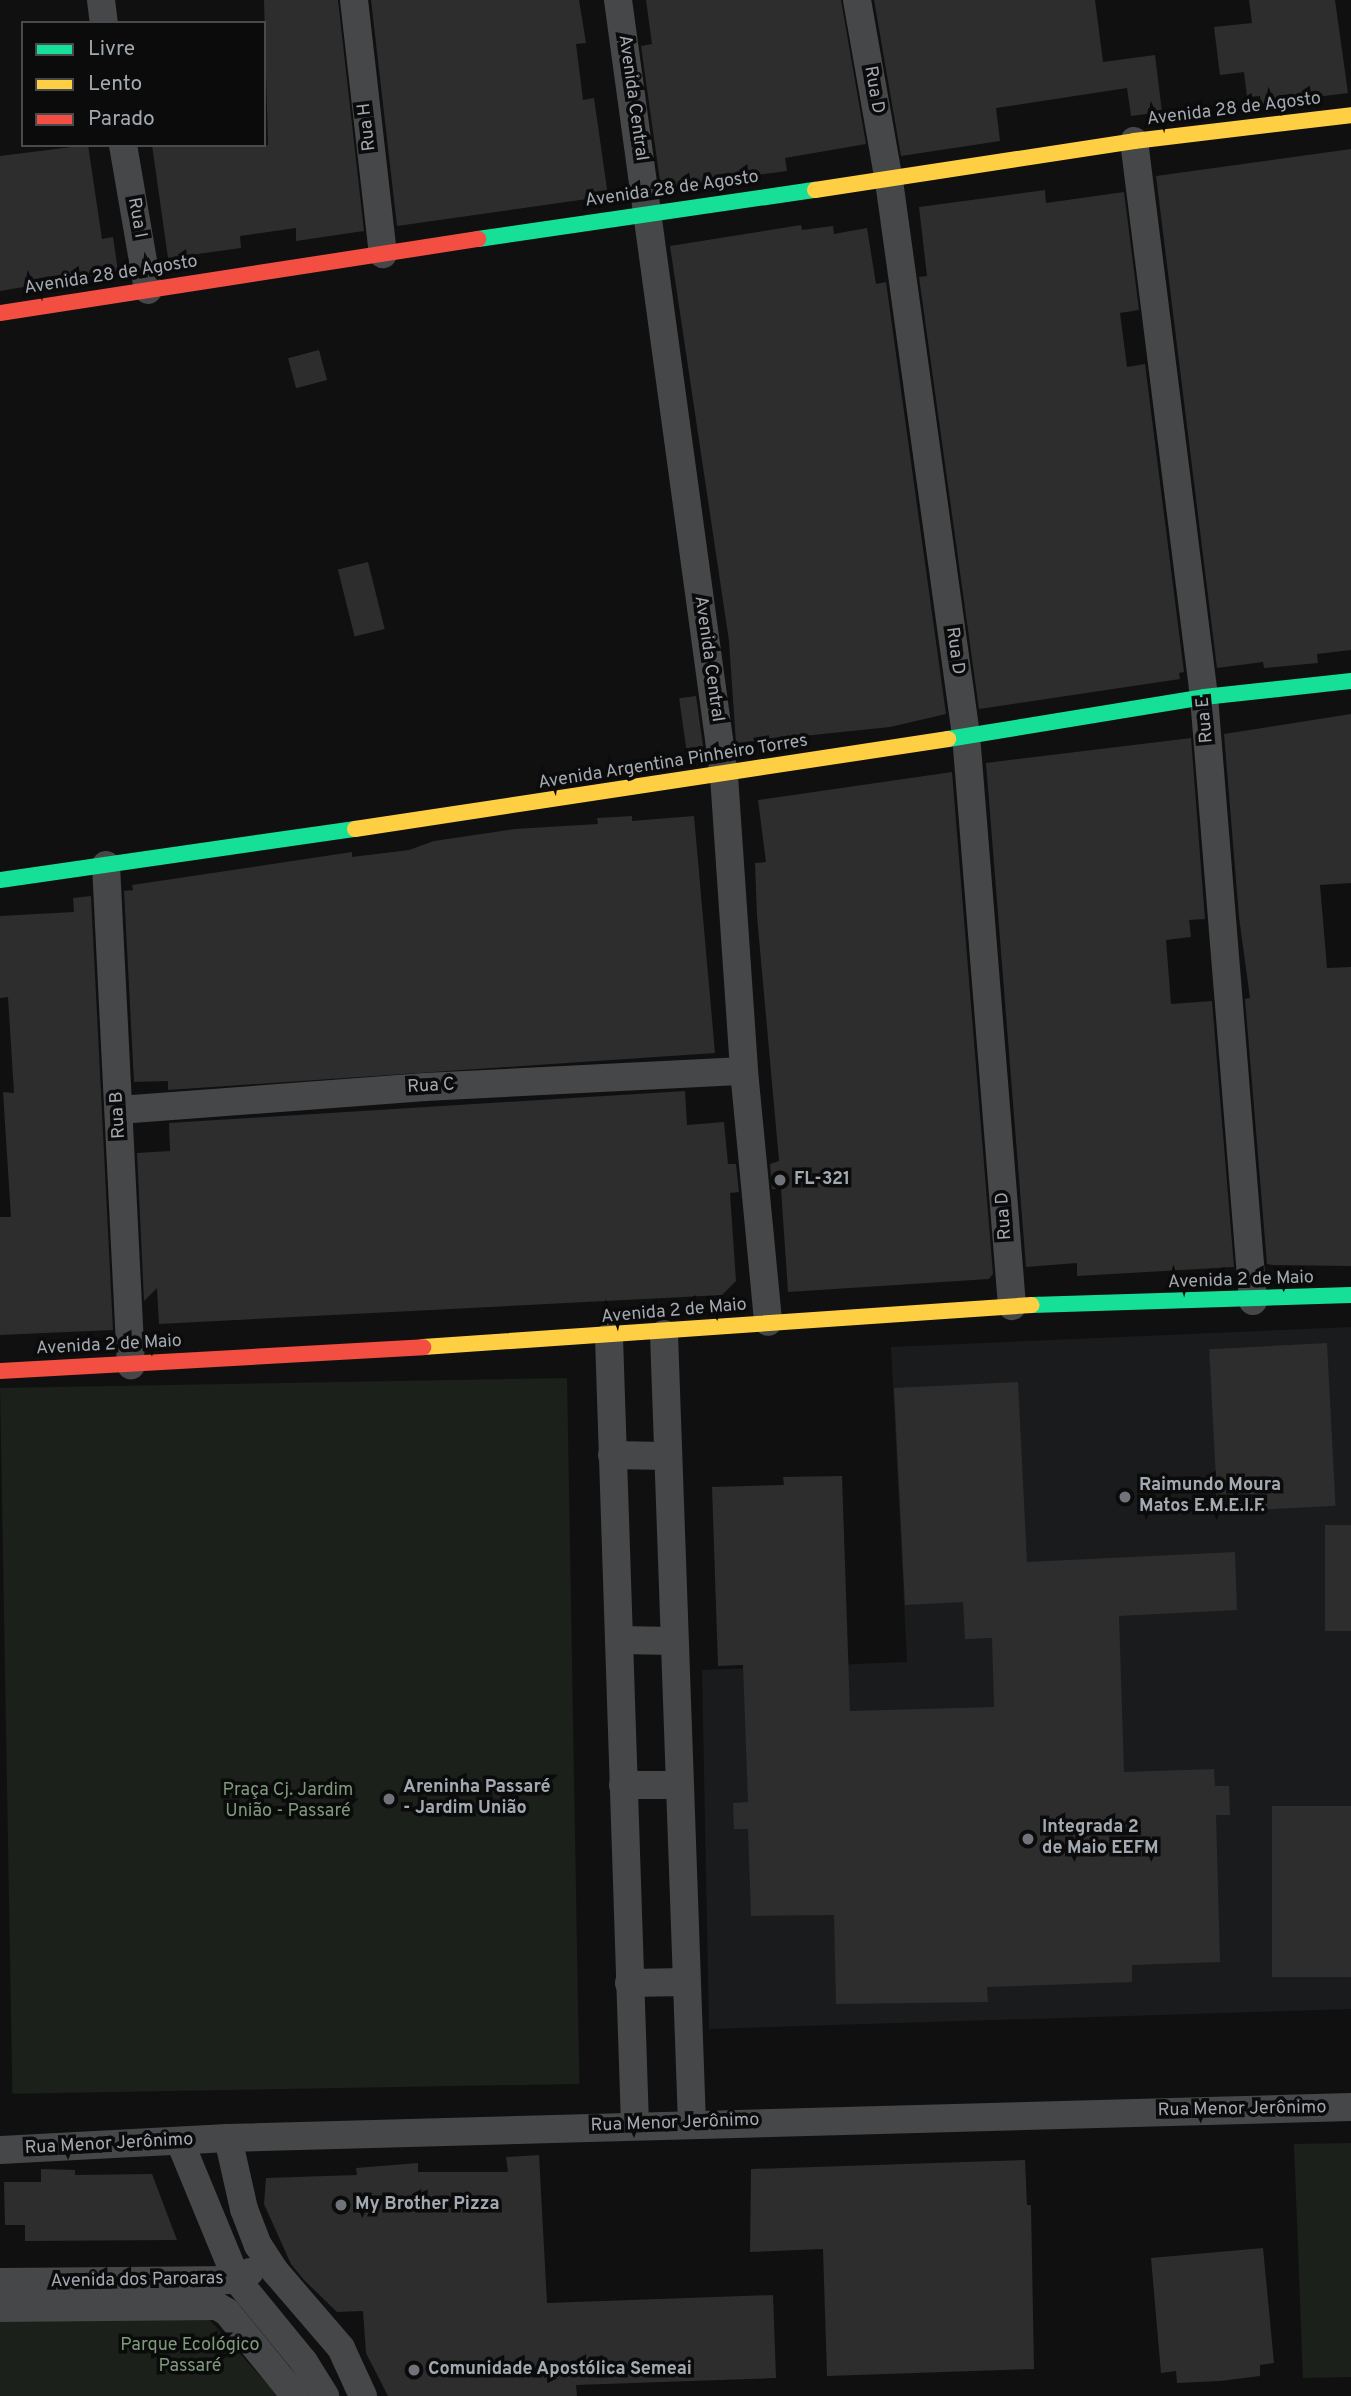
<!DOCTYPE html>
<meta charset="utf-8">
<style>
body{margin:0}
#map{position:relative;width:1351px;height:2396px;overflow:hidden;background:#101011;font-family:Overpass,sans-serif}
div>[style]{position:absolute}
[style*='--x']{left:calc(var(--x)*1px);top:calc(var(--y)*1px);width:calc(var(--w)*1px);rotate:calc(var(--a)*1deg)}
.built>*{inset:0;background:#1a1b1c}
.green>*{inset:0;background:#1b201b;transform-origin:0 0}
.building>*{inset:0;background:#2d2d2e;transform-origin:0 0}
.street>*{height:28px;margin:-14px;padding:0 14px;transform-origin:14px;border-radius:14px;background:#454749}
.fast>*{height:16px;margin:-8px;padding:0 8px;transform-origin:8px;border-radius:8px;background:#16e098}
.slow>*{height:16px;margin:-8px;padding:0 8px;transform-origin:8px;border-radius:8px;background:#ffcf43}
.jam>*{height:16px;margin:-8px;padding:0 8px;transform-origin:8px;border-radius:8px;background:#f24e42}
.dots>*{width:19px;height:19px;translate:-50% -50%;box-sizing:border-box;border:4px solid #0b0b0c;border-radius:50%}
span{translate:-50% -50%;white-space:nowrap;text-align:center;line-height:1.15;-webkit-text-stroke:7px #0b0b0c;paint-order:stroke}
.street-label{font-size:18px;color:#a3a9b1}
.poi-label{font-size:18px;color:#a3a9b1;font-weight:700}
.left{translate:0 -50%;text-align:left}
.park-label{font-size:18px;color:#7e9a7b}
.legend{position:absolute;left:21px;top:21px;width:245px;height:126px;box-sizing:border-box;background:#0b0b0c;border:2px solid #484a4e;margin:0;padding:9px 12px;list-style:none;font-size:21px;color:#a3a9b1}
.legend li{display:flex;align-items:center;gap:14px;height:35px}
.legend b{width:35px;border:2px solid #484a4e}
</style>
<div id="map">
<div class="built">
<i style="clip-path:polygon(1351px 1327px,1351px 2009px,709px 2029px,702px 1670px,907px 1662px,891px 1347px)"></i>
</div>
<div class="green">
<i style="left:567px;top:1378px;width:706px;height:567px;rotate:89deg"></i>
<i style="clip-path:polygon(1351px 2143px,1351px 2377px,1303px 2378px,1294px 2144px)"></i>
<i style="clip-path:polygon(207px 2317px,278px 2396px,0 2396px,0 2322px)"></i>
</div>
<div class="building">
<i style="clip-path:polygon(264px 0,338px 0,364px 231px,296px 241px,296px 228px,240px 236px,241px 248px,168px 258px,152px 145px,268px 145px)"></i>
<i style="clip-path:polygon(371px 0,579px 0,586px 43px,576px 44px,583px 100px,594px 98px,608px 196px,397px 226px)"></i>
<i style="clip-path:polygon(646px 0,841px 0,866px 144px,785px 158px,787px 171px,661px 188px,641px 46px,652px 44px)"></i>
<i style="clip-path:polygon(874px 0,1095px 0,1103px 62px,1155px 55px,1162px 112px,1131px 116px,1127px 88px,996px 108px,1000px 141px,901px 156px)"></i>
<i style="clip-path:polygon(1249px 0,1335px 0,1348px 93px,1261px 104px,1260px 96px,1247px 97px,1244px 72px,1220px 75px,1214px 27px,1252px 23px)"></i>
<i style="clip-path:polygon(88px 145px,102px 239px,113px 237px,118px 271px,0 291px,0 156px)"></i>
<i style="clip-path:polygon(1351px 149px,1351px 650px,1317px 654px,1318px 663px,1264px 668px,1263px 662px,1217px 668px,1156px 176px)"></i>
<i style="clip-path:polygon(1045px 190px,1046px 203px,1124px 192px,1139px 310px,1120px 313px,1127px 367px,1145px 364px,1184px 672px,1179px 673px,1180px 679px,979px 709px,919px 277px,927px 276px,919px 207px)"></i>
<i style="clip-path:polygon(801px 225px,802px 230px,833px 226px,834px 234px,867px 228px,876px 284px,886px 282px,946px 714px,890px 727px,736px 743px,729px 641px,670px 246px)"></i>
<i style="left:319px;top:350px;width:31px;height:32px;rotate:75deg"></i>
<i style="left:368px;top:562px;width:69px;height:31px;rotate:76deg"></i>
<i style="left:696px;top:696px;width:51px;height:17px;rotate:82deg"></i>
<i style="clip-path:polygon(1351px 714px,1351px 883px,1320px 885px,1327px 968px,1351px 967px,1351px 1266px,1272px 1265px,1267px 1264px,1245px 999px,1250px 998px,1239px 917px,1224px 734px)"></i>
<i style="clip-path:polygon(1191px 738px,1205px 919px,1189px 920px,1191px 937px,1166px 940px,1171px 1004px,1212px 1001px,1234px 1267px,1077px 1276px,1077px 1263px,1026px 1267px,986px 763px)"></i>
<i style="clip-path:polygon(952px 772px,993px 1274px,989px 1279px,788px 1292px,781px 1189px,772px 1189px,770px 1164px,779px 1161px,757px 916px,755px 863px,766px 862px,758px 800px)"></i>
<i style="clip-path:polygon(632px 816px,632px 821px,694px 816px,715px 1053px,168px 1090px,168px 1081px,134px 1082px,124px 891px,133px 890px,132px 885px,352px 852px,352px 857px,409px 850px,434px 841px,515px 829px,598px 824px,597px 818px)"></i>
<i style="clip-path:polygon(91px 896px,113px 1330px,0 1335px,0 1217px,11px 1217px,3px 1092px,14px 1093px,8px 997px,0 998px,0 916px,74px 912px,73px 898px)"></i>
<i style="clip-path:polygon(685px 1091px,687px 1125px,724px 1122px,728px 1164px,736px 1164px,739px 1192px,730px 1193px,736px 1281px,722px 1295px,159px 1324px,157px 1288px,144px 1301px,137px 1153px,170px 1151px,169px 1123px)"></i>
<i style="left:1327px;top:1343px;width:163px;height:118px;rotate:87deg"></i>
<i style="clip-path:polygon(1018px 1382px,1027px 1562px,1235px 1552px,1237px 1610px,1119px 1616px,1124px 1772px,1214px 1769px,1215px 1786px,1229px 1786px,1230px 1815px,1216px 1815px,1220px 1962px,1132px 1965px,1132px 1982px,987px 1987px,988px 2002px,836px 2004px,834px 1915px,751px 1916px,748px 1829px,734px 1829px,733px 1803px,748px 1802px,743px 1665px,718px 1666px,712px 1487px,784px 1485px,783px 1477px,842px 1476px,850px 1711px,994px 1707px,992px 1638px,965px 1639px,963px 1602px,905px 1605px,894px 1388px)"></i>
<i style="left:1325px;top:1525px;width:26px;height:106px"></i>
<i style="left:1351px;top:1806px;width:171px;height:79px;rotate:90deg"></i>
<i style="clip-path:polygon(539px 2155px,547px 2303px,773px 2295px,776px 2378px,576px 2385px,577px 2396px,388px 2396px,366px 2353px,363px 2311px,337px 2312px,304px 2280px,291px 2264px,264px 2204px,266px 2178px,357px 2175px,356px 2168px,418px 2163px,418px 2172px,508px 2172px,506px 2157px)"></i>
<i style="clip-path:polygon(1025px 2160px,1027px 2205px,1031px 2205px,1034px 2369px,827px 2376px,823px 2249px,750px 2252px,751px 2169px)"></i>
<i style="clip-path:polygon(41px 2169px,75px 2170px,75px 2175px,152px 2174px,177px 2240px,25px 2241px,25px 2225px,5px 2225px,4px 2182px,41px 2182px)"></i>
<i style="clip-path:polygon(1263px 2248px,1274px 2363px,1260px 2365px,1260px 2376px,1220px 2381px,1177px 2383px,1176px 2371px,1161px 2373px,1151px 2258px)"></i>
</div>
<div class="street">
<i style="--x:101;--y:0;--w:23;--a:83"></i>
<i style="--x:354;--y:0;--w:256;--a:83.5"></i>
<i style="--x:618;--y:0;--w:783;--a:82.22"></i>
<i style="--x:724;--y:776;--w:296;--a:86.1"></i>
<i style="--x:744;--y:1071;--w:252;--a:84.5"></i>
<i style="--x:857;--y:0;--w:184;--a:80"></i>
<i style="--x:889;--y:181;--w:559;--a:82.09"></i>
<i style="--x:966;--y:735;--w:573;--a:85.39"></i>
<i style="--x:1134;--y:141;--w:560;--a:82.82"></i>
<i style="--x:1204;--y:697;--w:606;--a:85.36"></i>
<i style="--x:123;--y:145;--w:147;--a:80.2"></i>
<i style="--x:106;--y:865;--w:501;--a:87.14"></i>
<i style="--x:119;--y:1110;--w:307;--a:-4.3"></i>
<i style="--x:425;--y:1087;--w:319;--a:-2.9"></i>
<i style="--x:664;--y:1334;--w:789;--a:87.97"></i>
<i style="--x:609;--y:1337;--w:788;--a:88.11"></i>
<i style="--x:612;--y:1455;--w:56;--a:1"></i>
<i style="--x:619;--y:1640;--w:55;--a:1"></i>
<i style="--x:623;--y:1785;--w:56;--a:0"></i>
<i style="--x:629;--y:1983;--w:57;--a:-1"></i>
<i style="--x:228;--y:2138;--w:73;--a:77.3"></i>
<i style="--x:244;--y:2209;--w:39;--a:69"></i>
<i style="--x:258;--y:2245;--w:30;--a:57"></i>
<i style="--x:274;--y:2270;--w:103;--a:49.3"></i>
<i style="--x:341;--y:2348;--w:53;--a:65.4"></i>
<i style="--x:180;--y:2142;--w:149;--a:67.6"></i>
<i style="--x:237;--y:2280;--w:106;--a:50.7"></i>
<i style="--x:304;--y:2362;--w:40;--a:58"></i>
<i style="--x:0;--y:2150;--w:228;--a:-3"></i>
<i style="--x:228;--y:2138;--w:1123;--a:-1.58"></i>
<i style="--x:0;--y:2282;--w:237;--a:-0.5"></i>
<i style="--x:237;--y:2280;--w:15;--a:-32"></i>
<i style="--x:0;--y:2308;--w:217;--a:-0.5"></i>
<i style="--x:217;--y:2306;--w:12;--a:31"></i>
<i style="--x:227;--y:2312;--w:108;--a:51"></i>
</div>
<div class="fast">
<i style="--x:478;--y:239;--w:341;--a:-8.3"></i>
<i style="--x:948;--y:739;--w:259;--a:-9.3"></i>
<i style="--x:1204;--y:697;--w:148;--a:-6.2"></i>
<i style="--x:0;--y:880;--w:359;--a:-8.2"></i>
<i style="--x:1032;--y:1305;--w:319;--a:-1.8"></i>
</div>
<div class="slow">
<i style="--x:815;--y:190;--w:323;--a:-8.7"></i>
<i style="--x:1134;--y:141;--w:219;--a:-6.8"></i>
<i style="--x:355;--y:829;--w:600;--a:-8.63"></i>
<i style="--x:423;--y:1347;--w:610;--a:-3.95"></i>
</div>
<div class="jam">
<i style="--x:0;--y:313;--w:484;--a:-8.8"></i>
<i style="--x:0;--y:1371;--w:424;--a:-3.2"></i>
</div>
<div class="dots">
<i style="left:780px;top:1180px;background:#707379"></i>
<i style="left:1125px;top:1497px;background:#707379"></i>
<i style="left:389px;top:1799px;background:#707379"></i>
<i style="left:1028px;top:1839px;background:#707379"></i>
<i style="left:341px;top:2205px;background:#707379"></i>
<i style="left:414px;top:2370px;background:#707379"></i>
</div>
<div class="street-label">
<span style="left:873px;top:90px;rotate:80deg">Rua D</span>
<span style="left:632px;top:98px;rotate:82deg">Avenida Central</span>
<span style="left:1234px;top:110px;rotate:-7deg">Avenida 28 de Agosto</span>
<span style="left:368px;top:127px;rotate:-97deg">Rua H</span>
<span style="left:672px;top:190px;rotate:-8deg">Avenida 28 de Agosto</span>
<span style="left:136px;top:218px;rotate:80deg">Rua I</span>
<span style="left:111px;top:276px;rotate:-9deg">Avenida 28 de Agosto</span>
<span style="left:954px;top:651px;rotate:82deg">Rua D</span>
<span style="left:708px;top:659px;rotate:82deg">Avenida Central</span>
<span style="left:1206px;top:720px;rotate:-95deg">Rua E</span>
<span style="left:673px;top:763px;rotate:-9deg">Avenida Argentina Pinheiro Torres</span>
<span style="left:431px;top:1087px;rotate:-3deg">Rua C</span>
<span style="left:119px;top:1115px;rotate:-93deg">Rua B</span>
<span style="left:1005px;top:1216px;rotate:-94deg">Rua D</span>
<span style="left:1241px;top:1281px;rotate:-2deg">Avenida 2 de Maio</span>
<span style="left:674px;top:1312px;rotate:-5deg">Avenida 2 de Maio</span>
<span style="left:109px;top:1346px;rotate:-3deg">Avenida 2 de Maio</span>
<span style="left:1242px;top:2110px;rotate:-1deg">Rua Menor Jerônimo</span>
<span style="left:675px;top:2124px;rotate:-2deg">Rua Menor Jerônimo</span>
<span style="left:109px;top:2145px;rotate:-3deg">Rua Menor Jerônimo</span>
<span style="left:137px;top:2281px;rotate:-1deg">Avenida dos Paroaras</span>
</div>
<div class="poi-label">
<span class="left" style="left:794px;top:1180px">FL-321</span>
<span class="left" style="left:1139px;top:1497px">Raimundo Moura<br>Matos E.M.E.I.F.</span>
<span class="left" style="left:403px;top:1799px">Areninha Passaré<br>- Jardim União</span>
<span class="left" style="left:1042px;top:1839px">Integrada 2<br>de Maio EEFM</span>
<span class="left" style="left:355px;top:2205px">My Brother Pizza</span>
<span class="left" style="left:428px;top:2370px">Comunidade Apostólica Semeai</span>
</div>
<div class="park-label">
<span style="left:288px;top:1802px">Praça Cj. Jardim<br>União - Passaré</span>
<span style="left:190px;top:2357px">Parque Ecológico<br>Passaré</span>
</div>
<ul class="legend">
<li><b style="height:9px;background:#16e098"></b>Livre</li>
<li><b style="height:9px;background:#ffcf43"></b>Lento</li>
<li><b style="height:9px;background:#f24e42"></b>Parado</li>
</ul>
</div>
